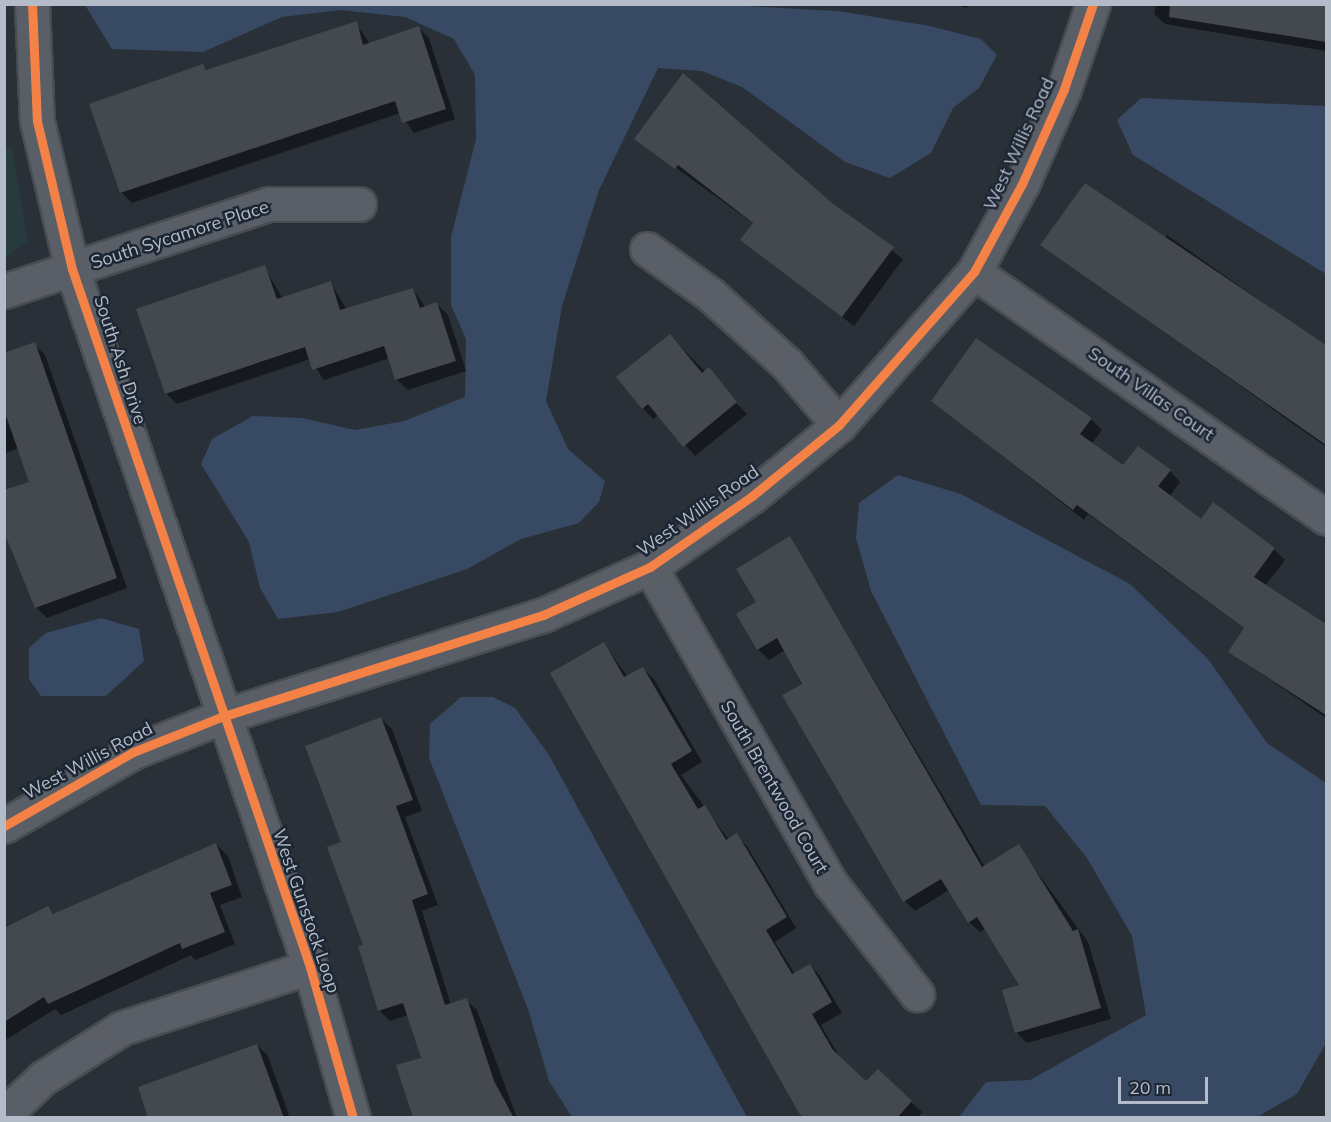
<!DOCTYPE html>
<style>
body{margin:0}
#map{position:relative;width:1331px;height:1122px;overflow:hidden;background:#2a3038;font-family:Mulish,sans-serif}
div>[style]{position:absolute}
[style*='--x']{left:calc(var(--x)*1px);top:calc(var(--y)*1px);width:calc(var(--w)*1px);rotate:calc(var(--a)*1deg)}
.green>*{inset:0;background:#273a3e}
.water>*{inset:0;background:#384963}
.shadow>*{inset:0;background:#0007}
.building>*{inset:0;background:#444950}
.roads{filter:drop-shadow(2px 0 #484c53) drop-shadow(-2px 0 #484c53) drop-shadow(0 2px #484c53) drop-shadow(0 -2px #484c53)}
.minor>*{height:33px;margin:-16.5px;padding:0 16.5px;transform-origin:16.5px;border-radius:16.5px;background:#5a5e66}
.cycleway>*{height:9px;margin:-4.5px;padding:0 4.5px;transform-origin:4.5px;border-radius:4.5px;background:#f48246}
span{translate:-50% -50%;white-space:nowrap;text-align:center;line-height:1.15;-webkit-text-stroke:5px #1d2633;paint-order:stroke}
.street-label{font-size:18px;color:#b4bcc9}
.frame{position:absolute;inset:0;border:6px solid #b4bcc9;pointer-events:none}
.scale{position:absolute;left:1118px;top:1077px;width:90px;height:27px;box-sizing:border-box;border:3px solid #b4bcc9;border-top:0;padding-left:8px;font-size:18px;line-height:21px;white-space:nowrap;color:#b4bcc9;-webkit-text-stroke:4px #1d2633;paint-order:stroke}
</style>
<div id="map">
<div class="green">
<i style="clip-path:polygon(4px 147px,12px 149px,28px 241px,5px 258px)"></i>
</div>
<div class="water">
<i style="clip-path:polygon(726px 5px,838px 11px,930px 26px,981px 39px,997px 55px,979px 88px,953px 108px,931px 153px,890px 178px,845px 162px,742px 87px,702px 71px,658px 68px,599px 190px,562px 306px,546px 401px,568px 449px,605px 481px,599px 502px,579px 523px,521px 539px,467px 569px,338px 612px,278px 619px,260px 588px,249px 542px,201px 464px,212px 439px,253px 416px,302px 418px,355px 430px,404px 421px,465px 397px,466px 339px,451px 305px,451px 237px,476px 139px,475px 75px,454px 39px,405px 17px,340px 10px,282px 17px,203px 52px,112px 49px,85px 5px)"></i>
<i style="clip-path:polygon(1141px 98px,1326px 106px,1326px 274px,1133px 155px,1117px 120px)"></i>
<i style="clip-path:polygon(898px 475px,961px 494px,1130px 584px,1208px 659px,1267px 743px,1326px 783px,1326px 1043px,1297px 1094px,1257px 1117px,959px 1117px,986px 1082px,1030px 1080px,1146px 1015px,1132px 936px,1087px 858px,1045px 806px,981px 805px,871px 591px,856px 538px,859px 503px)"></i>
<i style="clip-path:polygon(101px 618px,139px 629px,144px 661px,106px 696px,41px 696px,29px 679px,29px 648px,46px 633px)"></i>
<i style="clip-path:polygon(461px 697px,493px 697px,515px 708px,549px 755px,747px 1117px,572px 1117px,549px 1081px,528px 1009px,429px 758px,430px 724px)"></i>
</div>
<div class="shadow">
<i style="clip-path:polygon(950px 4px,968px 4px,967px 8px)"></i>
<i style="clip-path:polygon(1156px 4px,1326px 4px,1326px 51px,1165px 24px,1154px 14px)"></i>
<i style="clip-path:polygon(356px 23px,370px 44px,418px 27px,429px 38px,455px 119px,414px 133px,400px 113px,132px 203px,121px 192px,203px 65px,208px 71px)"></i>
<i style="clip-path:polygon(636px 139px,831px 204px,903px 259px,854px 326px,742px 240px,754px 224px)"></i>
<i style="clip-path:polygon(1167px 235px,1326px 347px,1326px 447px,1042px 245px,1163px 241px)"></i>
<i style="clip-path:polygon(264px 267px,283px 299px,331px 283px,347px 310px,413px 289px,426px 308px,437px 304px,448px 315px,466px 371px,408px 390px,397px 380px,390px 358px,324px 380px,310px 359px,177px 404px,166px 393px)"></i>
<i style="clip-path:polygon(670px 336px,747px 414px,695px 456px,659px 414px,653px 419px,643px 408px)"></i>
<i style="clip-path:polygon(977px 340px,1091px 419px,1102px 430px,1091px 444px,1123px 468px,1170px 471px,1180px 482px,1169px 497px,1201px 521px,1274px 549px,1285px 560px,1265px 586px,1326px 629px,1326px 718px,1230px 652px,1245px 629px,1088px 514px,1084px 520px,933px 401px)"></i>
<i style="clip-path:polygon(34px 344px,45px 355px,127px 588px,47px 618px,37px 608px,4px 523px,31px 483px,19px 448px,4px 454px,4px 355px)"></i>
<i style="clip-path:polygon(790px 538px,985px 867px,1018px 846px,1088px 942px,1111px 1019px,1027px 1043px,1016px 1032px,1022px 985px,986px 928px,980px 932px,969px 922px,949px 890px,915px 911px,905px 901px,785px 650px,769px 660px,758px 649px,758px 602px)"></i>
<i style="clip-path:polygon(604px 644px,628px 677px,643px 669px,654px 679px,702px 762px,681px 775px,729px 840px,736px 835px,747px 846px,796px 928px,775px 942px,795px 974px,810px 965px,820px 976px,842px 1013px,821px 1025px,842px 1061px,866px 1083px,911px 1102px,922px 1112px,917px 1118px,805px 1118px)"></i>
<i style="clip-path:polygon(381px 719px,392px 729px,422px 811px,405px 817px,438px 905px,422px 911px,451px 1005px,466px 1000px,477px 1010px,517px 1118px,439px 1118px,408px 1015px,390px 1021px,379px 1010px,343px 843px)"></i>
<i style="clip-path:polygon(216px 844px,228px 856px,242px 897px,220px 905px,235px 944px,195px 960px,191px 955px,61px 1015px,55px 1009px,4px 1041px,4px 930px,48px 908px,55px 915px)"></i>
<i style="clip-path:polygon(257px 1045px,268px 1056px,290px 1118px,150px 1118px)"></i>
</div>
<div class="building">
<i style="clip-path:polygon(1170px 4px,1326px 4px,1326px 42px,1169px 17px)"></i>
<i style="clip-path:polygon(357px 21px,363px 45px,419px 26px,446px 109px,402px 123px,395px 101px,120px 193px,89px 104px,203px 64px,206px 70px)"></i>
<i style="clip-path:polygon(683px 73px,832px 203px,894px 247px,842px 317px,740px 240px,753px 223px,678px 165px,675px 169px,634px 139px)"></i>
<i style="clip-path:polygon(1085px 183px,1326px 345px,1326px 445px,1040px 245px)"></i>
<i style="clip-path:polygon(265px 265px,277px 299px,331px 281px,340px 310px,413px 288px,420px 308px,437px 302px,456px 361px,395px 380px,384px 346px,312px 370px,305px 347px,165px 394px,136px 309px)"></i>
<i style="clip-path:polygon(670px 334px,702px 373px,709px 367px,737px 402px,683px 447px,648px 404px,642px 409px,616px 377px)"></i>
<i style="clip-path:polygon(976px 338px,1092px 418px,1080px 434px,1123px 465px,1138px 446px,1171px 470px,1158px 486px,1201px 519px,1213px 502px,1275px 548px,1254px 577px,1326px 624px,1326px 715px,1228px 652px,1244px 628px,1077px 505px,1073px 510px,931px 401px)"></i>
<i style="clip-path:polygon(35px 342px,117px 578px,35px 608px,4px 532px,4px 490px,29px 482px,4px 410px,4px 353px)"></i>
<i style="clip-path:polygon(790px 536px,982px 867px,1019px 844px,1073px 931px,1078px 929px,1101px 1008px,1015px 1033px,1002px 990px,1019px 985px,977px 917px,968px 923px,941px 879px,903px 902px,782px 695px,802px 684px,777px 638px,757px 650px,736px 614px,756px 602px,736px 569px)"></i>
<i style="clip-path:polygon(604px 642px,624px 677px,643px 667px,692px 751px,671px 764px,698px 809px,705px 805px,726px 840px,737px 833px,787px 917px,766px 930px,792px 974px,810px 964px,832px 1002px,812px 1014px,833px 1050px,866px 1081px,878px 1069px,912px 1101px,897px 1118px,804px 1118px,799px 1113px,550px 673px)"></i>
<i style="clip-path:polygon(381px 717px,413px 800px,396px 806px,428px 894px,412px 900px,445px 1005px,467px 998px,494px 1081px,514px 1118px,413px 1118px,396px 1065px,421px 1058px,403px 1003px,378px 1011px,358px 946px,363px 945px,327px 847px,341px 842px,305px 746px)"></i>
<i style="clip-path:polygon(216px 843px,232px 885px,210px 893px,225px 932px,182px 949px,180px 943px,48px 1004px,44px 997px,4px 1022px,4px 928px,48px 906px,53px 914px)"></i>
<i style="clip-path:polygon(257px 1044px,284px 1118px,148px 1118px,138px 1087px)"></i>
</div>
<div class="roads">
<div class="minor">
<i style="--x:32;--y:4;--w:117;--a:87.6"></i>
<i style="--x:37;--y:121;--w:152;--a:76.7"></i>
<i style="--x:72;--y:269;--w:737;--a:71.17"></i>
<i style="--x:310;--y:967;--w:157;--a:74.1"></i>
<i style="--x:647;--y:249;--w:79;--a:35.7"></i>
<i style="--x:711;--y:295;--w:103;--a:42.2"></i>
<i style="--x:787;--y:364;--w:80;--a:49.6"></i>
<i style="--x:974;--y:272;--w:429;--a:34.9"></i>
<i style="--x:4;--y:291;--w:279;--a:-18.2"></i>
<i style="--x:269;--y:204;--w:90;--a:0"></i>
<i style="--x:650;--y:567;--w:365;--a:60.3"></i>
<i style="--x:831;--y:884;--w:140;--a:52"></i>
<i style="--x:4;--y:826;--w:149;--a:-29.8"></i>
<i style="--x:133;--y:752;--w:95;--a:-21.7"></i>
<i style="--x:221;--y:717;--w:338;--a:-17.6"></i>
<i style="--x:543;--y:615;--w:117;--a:-24.2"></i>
<i style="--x:650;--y:567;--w:124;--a:-34.8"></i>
<i style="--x:752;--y:496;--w:112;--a:-39.2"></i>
<i style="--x:839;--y:425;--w:204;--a:-48.6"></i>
<i style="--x:974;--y:272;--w:100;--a:-61.4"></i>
<i style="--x:1022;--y:184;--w:104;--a:-66.1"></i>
<i style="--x:1064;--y:89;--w:90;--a:-71.2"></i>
<i style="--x:4;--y:1115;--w:54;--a:-43.5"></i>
<i style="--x:43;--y:1078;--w:93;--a:-32.3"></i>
<i style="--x:122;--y:1028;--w:198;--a:-18"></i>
</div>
</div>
<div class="cycleway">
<i style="--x:32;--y:4;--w:117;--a:87.6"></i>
<i style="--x:37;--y:121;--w:152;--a:76.7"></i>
<i style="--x:72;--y:269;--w:737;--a:71.17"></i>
<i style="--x:310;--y:967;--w:157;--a:74.1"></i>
<i style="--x:4;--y:826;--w:149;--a:-29.8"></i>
<i style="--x:133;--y:752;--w:95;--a:-21.7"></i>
<i style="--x:221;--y:717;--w:338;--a:-17.6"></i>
<i style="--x:543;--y:615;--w:117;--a:-24.2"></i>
<i style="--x:650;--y:567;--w:124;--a:-34.8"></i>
<i style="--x:752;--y:496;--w:112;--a:-39.2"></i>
<i style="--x:839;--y:425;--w:204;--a:-48.6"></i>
<i style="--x:974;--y:272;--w:100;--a:-61.4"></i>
<i style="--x:1022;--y:184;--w:104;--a:-66.1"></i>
<i style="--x:1064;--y:89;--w:90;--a:-71.2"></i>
</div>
<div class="street-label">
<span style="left:1019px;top:144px;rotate:-65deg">West Willis Road</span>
<span style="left:180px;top:235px;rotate:-18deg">South Sycamore Place</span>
<span style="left:120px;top:360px;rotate:72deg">South Ash Drive</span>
<span style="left:1151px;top:394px;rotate:35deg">South Villas Court</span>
<span style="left:698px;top:511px;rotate:-35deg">West Willis Road</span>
<span style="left:88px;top:761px;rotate:-28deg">West Willis Road</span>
<span style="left:774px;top:787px;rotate:60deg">South Brentwood Court</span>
<span style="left:306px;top:911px;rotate:71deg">West Gunstock Loop</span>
</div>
<div class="frame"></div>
<div class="scale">20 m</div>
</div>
